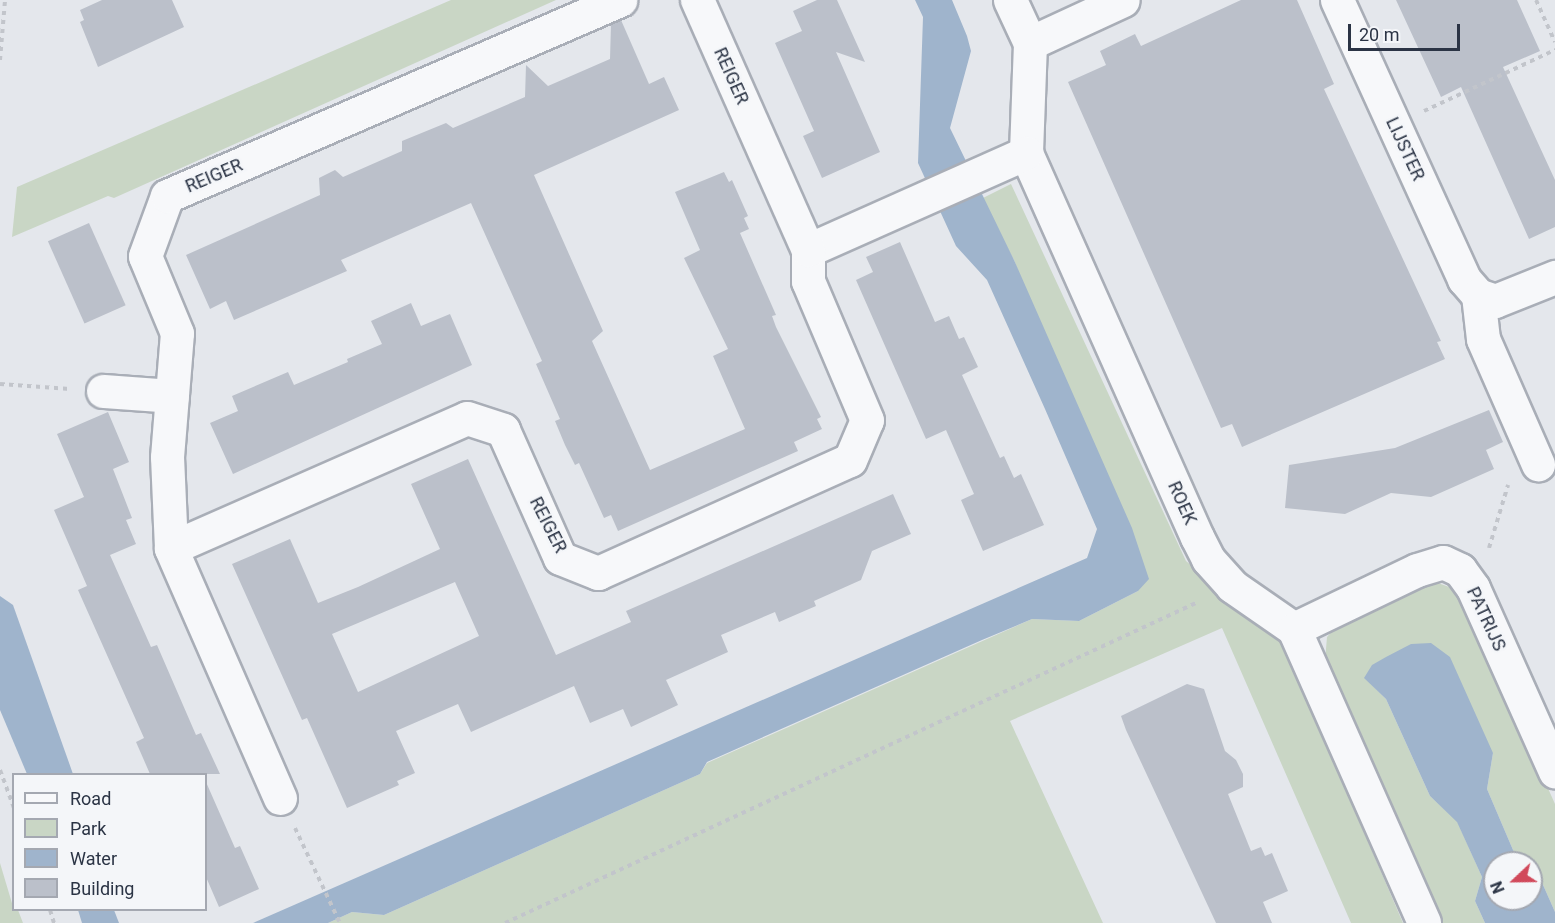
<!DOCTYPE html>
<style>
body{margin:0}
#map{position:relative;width:1555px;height:923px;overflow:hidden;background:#e4e7ec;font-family:Roboto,sans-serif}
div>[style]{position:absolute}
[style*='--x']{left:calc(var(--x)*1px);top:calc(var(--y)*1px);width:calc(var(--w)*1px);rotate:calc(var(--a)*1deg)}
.green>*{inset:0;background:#c9d6c5}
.water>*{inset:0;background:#9fb4cc}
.building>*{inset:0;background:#bbc0ca;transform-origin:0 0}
.path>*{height:4px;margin-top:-2px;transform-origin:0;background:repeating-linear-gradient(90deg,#c2c5cb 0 4.5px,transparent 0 9px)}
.roads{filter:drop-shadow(2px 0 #a9aeb7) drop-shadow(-2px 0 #a9aeb7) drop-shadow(0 2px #a9aeb7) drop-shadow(0 -2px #a9aeb7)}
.minor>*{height:33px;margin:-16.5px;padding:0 16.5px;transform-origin:16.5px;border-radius:16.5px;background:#f7f8fa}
span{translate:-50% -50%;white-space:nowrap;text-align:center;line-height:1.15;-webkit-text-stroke:5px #f4f6f9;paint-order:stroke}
.street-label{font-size:18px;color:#2b3445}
.legend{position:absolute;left:12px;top:773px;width:195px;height:138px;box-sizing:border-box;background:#f4f6f9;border:2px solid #a4a8b1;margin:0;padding:8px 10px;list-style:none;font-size:18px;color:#2b3445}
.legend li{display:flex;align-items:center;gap:12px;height:30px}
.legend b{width:30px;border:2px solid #a4a8b1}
.north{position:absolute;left:1483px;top:851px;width:60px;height:60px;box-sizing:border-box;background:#f4f6f9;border:2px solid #a4a8b1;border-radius:50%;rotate:248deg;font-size:16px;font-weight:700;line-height:24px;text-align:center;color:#2b3445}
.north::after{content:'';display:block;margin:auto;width:21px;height:27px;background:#d1495b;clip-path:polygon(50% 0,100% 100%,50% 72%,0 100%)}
.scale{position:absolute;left:1348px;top:24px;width:112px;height:27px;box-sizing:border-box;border:3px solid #2b3445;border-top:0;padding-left:8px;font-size:18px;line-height:21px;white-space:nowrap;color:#2b3445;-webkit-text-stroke:4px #f4f6f9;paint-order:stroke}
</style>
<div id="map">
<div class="green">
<i style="clip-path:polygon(451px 0,556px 0,114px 198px,108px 196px,12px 237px,17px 187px)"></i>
<i style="clip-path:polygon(1011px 184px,1186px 561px,1282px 641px,1403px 923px,1351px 923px,1222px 628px,1010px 721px,1103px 923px,328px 923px,352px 912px,384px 915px,700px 774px,707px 763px,1032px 619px,1079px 621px,1138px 591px,1014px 260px,981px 199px)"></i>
<i style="clip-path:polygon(1435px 582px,1455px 589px,1463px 598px,1555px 804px,1555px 912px,1532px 860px,1524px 862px,1516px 857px,1487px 789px,1493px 753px,1372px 685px,1386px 699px,1430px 796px,1457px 821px,1482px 877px,1475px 901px,1485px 923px,1441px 923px,1325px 661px,1327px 637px,1340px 622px)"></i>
<i style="clip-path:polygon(0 863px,14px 910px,18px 910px,23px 923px,0 923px)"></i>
</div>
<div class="water">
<i style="clip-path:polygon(915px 0,952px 0,967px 36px,971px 51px,950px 128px,1014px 260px,1132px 528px,1149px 579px,1138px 591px,1079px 621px,1032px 619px,982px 640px,707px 762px,700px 774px,384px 915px,352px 912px,328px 923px,253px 923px,1087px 558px,1097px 529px,1045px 409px,987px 280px,956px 246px,918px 163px,923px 17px)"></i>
<i style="clip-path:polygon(0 596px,13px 605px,73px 774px,27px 774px,0 710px)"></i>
<i style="clip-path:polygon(evenodd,1431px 643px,1450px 657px,1493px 753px,1487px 789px,1516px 857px,1524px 862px,1532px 860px,1555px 912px,1555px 923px,1485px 923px,1475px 901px,1482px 877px,1457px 822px,1430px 796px,1386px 699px,1364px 678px,1372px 665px,1386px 657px,1411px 644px,1431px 643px,1495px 863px,1531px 863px,1531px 899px,1495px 899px,1495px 863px)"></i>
<i style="clip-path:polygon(78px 910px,114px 910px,119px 923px,82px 923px)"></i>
</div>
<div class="building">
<i style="clip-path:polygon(102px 0,172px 0,184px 27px,98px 67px,80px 22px,84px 20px,80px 10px)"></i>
<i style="clip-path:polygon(817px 0,837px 0,865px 62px,836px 52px,880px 152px,822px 178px,803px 136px,814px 131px,775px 43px,802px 31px,793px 11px)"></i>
<i style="clip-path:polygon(1241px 0,1297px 0,1334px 84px,1324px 89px,1441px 341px,1437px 342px,1445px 359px,1242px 447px,1232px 424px,1221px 428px,1068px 82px,1106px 65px,1100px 51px,1135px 34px,1141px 46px)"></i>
<i style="clip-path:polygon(1396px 0,1517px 0,1540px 51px,1503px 67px,1555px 180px,1555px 227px,1529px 239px,1461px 87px,1441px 97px)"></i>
<i style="clip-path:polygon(621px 20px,649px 84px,664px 77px,679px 110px,534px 175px,603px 331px,592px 341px,650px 470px,745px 429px,713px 356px,728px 349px,684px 258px,700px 250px,675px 192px,724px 172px,729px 182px,732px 180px,748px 216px,744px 218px,749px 229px,740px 233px,776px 315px,772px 316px,776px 327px,821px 417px,817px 419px,822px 429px,794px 442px,798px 451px,618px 531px,611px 515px,604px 518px,579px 463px,575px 465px,565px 445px,555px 421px,560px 419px,536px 364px,542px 361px,471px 203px,341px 260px,347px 271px,234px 320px,226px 301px,210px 309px,186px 255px,320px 195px,319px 178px,335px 170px,343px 177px,402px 151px,402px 141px,446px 123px,453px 128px,525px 97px,526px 65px,548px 86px,610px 59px,611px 24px)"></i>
<i style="left:89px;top:223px;width:90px;height:45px;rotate:66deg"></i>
<i style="clip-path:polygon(900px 242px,935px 322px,949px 316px,959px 339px,964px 337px,978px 367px,962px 375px,1000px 458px,1004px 456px,1014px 478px,1021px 474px,1044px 525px,983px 551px,961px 500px,974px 494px,946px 430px,926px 439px,856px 280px,873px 272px,866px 257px)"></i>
<i style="clip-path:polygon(411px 303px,421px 326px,450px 314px,472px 365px,233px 474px,210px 423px,238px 411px,232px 396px,288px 372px,294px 385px,348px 362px,347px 359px,382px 344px,371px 321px)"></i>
<i style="clip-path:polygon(1489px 410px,1503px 442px,1486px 450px,1494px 469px,1431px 497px,1391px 493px,1345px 514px,1285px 508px,1289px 465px,1395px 448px)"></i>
<i style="clip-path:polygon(108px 412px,129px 462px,113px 469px,132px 518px,126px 520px,136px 544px,110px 555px,151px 647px,157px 645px,196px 735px,201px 733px,220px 774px,150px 774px,136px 742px,144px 738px,78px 590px,87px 586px,54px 510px,84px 497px,57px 434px)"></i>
<i style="clip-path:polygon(evenodd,468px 459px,556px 655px,631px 622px,626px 611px,893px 494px,911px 534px,872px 551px,861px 580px,814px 601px,816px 606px,779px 622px,775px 612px,721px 635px,728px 652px,666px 680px,678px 705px,631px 727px,623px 709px,590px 723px,574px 686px,471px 732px,458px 704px,396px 731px,415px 773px,397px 781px,399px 785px,347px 808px,307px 718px,302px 720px,232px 564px,290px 539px,318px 603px,358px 587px,440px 549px,411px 484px,468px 459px,455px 582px,479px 636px,358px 692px,332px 634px,455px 582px)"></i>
<i style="clip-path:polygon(1187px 684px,1204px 689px,1225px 751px,1236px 760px,1243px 774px,1243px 787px,1228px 794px,1251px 851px,1261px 847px,1265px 856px,1272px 853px,1288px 891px,1263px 902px,1272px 923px,1216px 923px,1126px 730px,1121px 716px)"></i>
<i style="clip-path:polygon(206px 782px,235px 848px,240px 846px,259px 889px,219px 907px,206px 877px)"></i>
</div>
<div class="path">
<i style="--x:1536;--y:0;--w:46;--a:65.7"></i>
<i style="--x:0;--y:60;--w:60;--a:-85.2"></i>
<i style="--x:1424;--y:111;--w:145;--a:-25"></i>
<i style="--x:0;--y:384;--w:70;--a:4.1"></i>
<i style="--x:1489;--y:548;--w:66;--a:-73.2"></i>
<i style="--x:0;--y:770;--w:40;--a:69.8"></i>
<i style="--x:295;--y:828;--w:105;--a:64.7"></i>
<i style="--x:50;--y:910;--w:14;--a:73"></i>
<i style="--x:505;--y:923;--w:764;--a:-24.85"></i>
</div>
<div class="roads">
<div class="minor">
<i style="--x:1010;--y:0;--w:47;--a:65.1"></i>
<i style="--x:1030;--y:43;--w:110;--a:92.1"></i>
<i style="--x:1026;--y:153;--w:420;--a:66"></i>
<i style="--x:1197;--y:537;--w:25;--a:63"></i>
<i style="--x:1208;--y:559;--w:36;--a:48"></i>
<i style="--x:1232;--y:586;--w:75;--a:34.7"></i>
<i style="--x:1294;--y:629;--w:321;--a:66.1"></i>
<i style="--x:1337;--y:0;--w:307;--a:65.5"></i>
<i style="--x:1464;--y:279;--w:21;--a:49"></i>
<i style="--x:1478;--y:295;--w:44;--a:83.5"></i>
<i style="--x:1483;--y:339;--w:137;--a:66.3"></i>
<i style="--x:1030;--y:43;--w:102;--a:-24.8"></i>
<i style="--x:808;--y:250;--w:239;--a:-24"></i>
<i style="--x:1478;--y:295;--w:18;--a:19"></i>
<i style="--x:1495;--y:301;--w:65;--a:-21.8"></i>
<i style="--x:103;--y:391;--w:69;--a:4.1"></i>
<i style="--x:171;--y:548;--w:323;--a:-23.7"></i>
<i style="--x:467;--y:418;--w:38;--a:18"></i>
<i style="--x:503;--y:430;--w:140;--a:66"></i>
<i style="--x:560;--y:558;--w:41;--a:21.5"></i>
<i style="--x:598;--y:573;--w:276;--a:-24.2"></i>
<i style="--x:850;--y:460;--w:43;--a:-67"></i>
<i style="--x:867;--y:420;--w:151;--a:-113"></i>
<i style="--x:808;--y:281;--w:31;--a:-90"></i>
<i style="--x:808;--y:250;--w:274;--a:-113.9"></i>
<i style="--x:1294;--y:629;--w:136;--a:-25.6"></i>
<i style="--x:1417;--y:570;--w:27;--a:-17"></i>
<i style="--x:1443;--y:562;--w:19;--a:25"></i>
<i style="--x:1460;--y:570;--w:22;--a:54"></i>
<i style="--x:1473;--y:588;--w:201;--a:65.9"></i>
<i style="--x:280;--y:798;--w:273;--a:-113.6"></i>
<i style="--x:171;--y:548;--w:91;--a:-92.5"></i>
<i style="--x:167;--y:457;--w:124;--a:-85.4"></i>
<i style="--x:177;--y:333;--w:83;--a:-112.6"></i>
<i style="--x:145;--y:256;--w:64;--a:-69.9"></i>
<i style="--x:167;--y:196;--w:494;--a:-23.4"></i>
</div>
</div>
<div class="street-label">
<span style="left:731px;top:76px;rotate:66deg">REIGER</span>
<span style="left:1405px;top:149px;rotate:65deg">LIJSTER</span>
<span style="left:214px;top:176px;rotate:-23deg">REIGER</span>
<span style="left:1182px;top:503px;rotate:66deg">ROEK</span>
<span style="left:548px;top:525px;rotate:63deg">REIGER</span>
<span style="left:1486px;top:619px;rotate:65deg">PATRIJS</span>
</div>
<ul class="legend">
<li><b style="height:8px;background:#f7f8fa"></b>Road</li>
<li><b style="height:16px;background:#c9d6c5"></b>Park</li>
<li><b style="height:16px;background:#9fb4cc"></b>Water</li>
<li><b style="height:16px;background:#bbc0ca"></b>Building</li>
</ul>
<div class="north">N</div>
<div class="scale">20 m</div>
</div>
